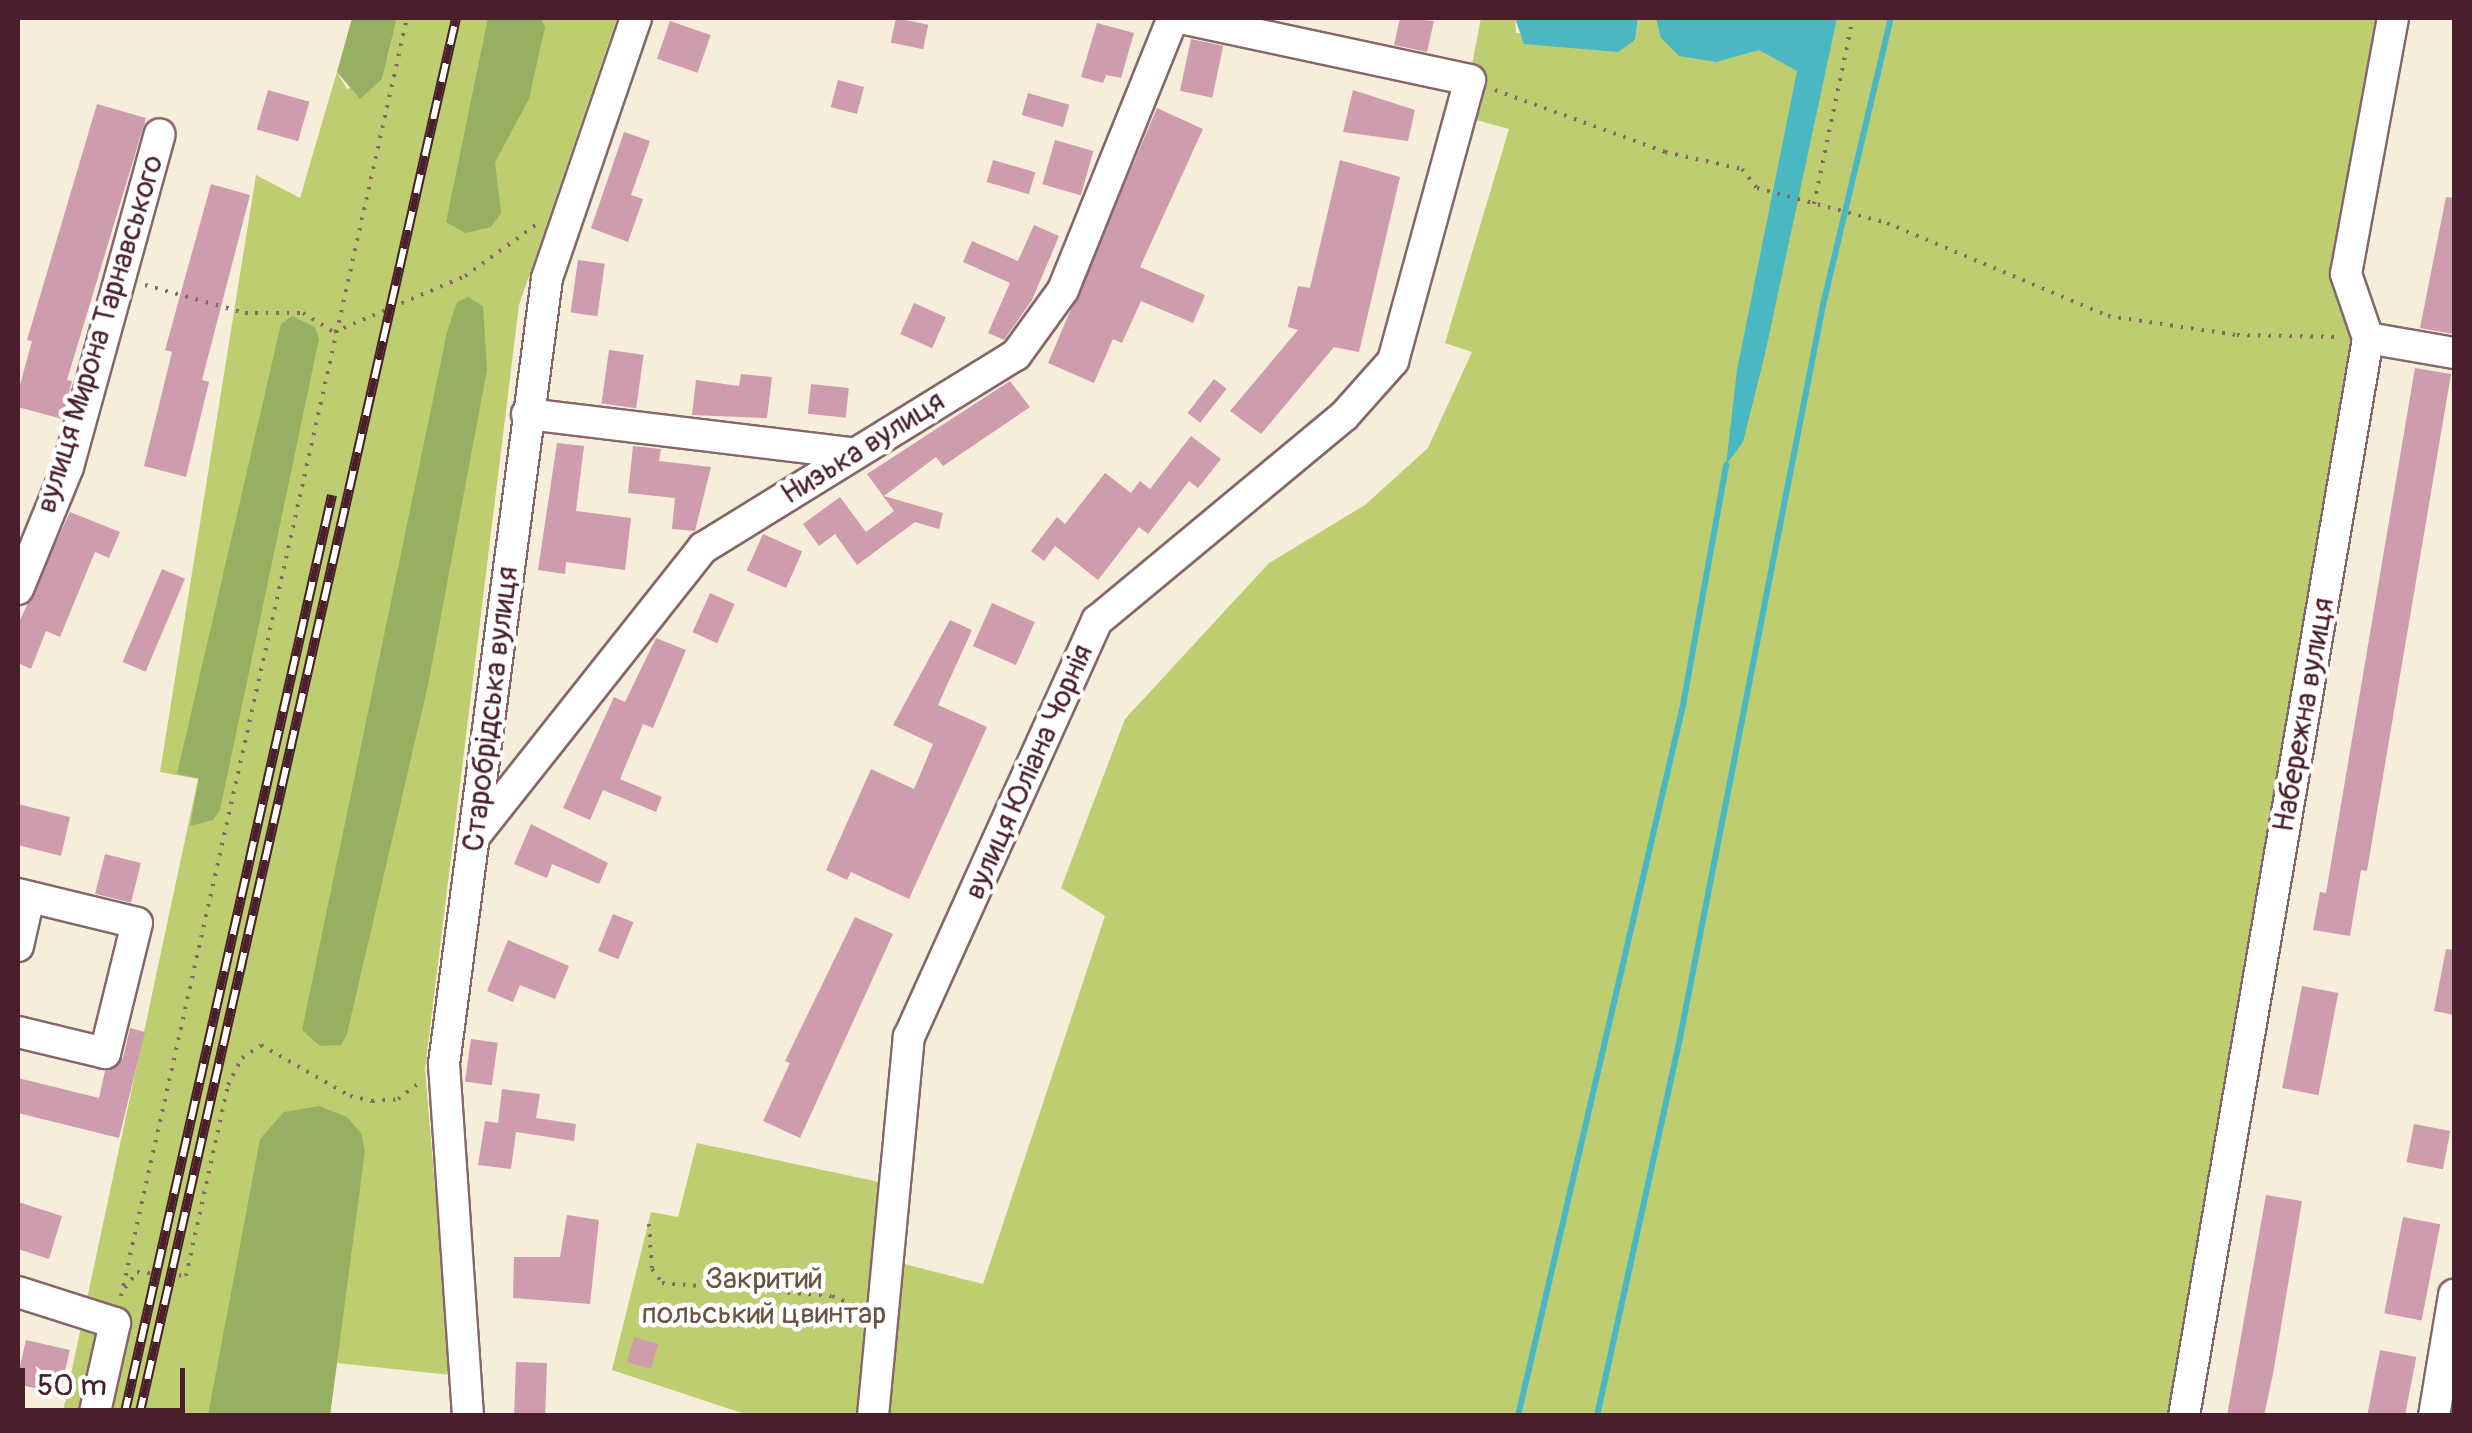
<!DOCTYPE html>
<meta charset="utf-8">
<style>
body{margin:0}
#map{position:relative;width:2472px;height:1433px;overflow:hidden;background:#f6eddb;font-family:Pangolin,sans-serif}
div>[style]{position:absolute}
[style*='--x']{left:calc(var(--x)*1px);top:calc(var(--y)*1px);width:calc(var(--w)*1px);rotate:calc(var(--a)*1deg)}
.green>*{inset:0;background:#becd6f}
.forest>*{inset:0;background:#96b062}
.water>*{inset:0;background:#4ab8c3}
.stream>*{height:6px;margin:-3px;padding:0 3px;transform-origin:3px;border-radius:3px;background:#4ab8c3}
.building>*{inset:0;background:#cf9cae;transform-origin:0 0}
.path>*{height:4px;margin-top:-2px;transform-origin:0;background:repeating-linear-gradient(90deg,#866769 0 2.5px,transparent 0 10.5px)}
.roads{filter:drop-shadow(2px 0 #866769) drop-shadow(-2px 0 #866769) drop-shadow(0 2px #866769) drop-shadow(0 -2px #866769)}
.minor>*{height:30px;margin:-15px;padding:0 15px;transform-origin:15px;border-radius:15px;background:#fff}
.rail>*{height:10px;margin-top:-5px;transform-origin:0;background:repeating-linear-gradient(90deg,#fff 0 19px,#4a1f2b 0 38px);box-sizing:border-box;border-block:2px solid #4a1f2b}
span{translate:-50% -50%;white-space:nowrap;text-align:center;line-height:1.15;-webkit-text-stroke:9px #fff;paint-order:stroke}
.street-label{font-size:30px;color:#4a1f2b}
.park-label{font-size:30px;color:#6d533f}
.frame{position:absolute;inset:0;border:20px solid #4a1f2b;pointer-events:none}
.scale{position:absolute;left:20px;top:1368px;width:165px;height:45px;box-sizing:border-box;border:5px solid #4a1f2b;border-top:0;padding-left:12px;font-size:30px;line-height:35px;white-space:nowrap;color:#4a1f2b;-webkit-text-stroke:8px #fff;paint-order:stroke}
</style>
<div id="map">
<div class="green">
<i style="clip-path:polygon(397px 18px,617px 18px,519px 305px,425px 1069px,451px 1375px,337px 1363px,330px 1415px,62px 1416px,198px 779px,160px 772px,256px 175px,300px 198px,337px 72px,347px 89px,382px 79px)"></i>
<i style="clip-path:polygon(1481px 18px,1515px 18px,1516px 33px,1635px 41px,1638px 18px,2383px 18px,2332px 273px,2357px 338px,2171px 1415px,875px 1416px,888px 1260px,983px 1284px,1105px 916px,1061px 888px,1125px 719px,1269px 563px,1365px 505px,1428px 448px,1472px 352px,1445px 343px,1509px 129px,1462px 116px)"></i>
<i style="clip-path:polygon(697px 1143px,893px 1185px,871px 1415px,748px 1415px,612px 1370px,651px 1212px,678px 1217px)"></i>
</div>
<div class="forest">
<i style="clip-path:polygon(352px 18px,397px 18px,382px 79px,360px 99px,337px 72px)"></i>
<i style="clip-path:polygon(488px 18px,541px 18px,545px 27px,529px 99px,495px 162px,501px 213px,491px 227px,465px 233px,446px 222px)"></i>
<i style="clip-path:polygon(468px 297px,483px 306px,487px 370px,428px 685px,347px 1034px,341px 1045px,320px 1046px,302px 1030px,447px 332px,457px 302px)"></i>
<i style="clip-path:polygon(292px 316px,315px 327px,319px 339px,220px 810px,213px 820px,190px 826px,199px 778px,177px 774px,281px 324px)"></i>
<i style="clip-path:polygon(319px 1106px,347px 1117px,361px 1133px,365px 1151px,330px 1415px,208px 1415px,260px 1139px,284px 1112px)"></i>
</div>
<div class="water">
<i style="clip-path:polygon(1515px 18px,1638px 18px,1635px 40px,1618px 52px,1524px 44px)"></i>
<i style="clip-path:polygon(1656px 18px,1837px 18px,1765px 354px,1743px 442px,1726px 465px,1737px 370px,1797px 71px,1759px 50px,1716px 62px,1679px 56px,1661px 38px)"></i>
</div>
<div class="stream">
<i style="--x:1518;--y:1416;--w:730;--a:-76.93"></i>
<i style="--x:1683;--y:705;--w:244;--a:-79.8"></i>
<i style="--x:1597;--y:1416;--w:382;--a:-77.6"></i>
<i style="--x:1679;--y:1043;--w:752;--a:-78.96"></i>
<i style="--x:1823;--y:305;--w:295;--a:-76.7"></i>
</div>
<div class="building">
<i style="left:896px;top:18px;width:33px;height:25px;rotate:12deg"></i>
<i style="clip-path:polygon(1400px 18px,1434px 21px,1427px 52px,1394px 45px)"></i>
<i style="left:670px;top:21px;width:43px;height:40px;rotate:19deg"></i>
<i style="clip-path:polygon(1097px 23px,1134px 33px,1121px 78px,1106px 75px,1103px 83px,1081px 77px)"></i>
<i style="left:1191px;top:39px;width:33px;height:53px;rotate:12deg"></i>
<i style="left:838px;top:80px;width:27px;height:28px;rotate:15deg"></i>
<i style="left:268px;top:90px;width:43px;height:41px;rotate:16deg"></i>
<i style="clip-path:polygon(1353px 90px,1415px 110px,1408px 141px,1343px 132px)"></i>
<i style="left:1028px;top:93px;width:43px;height:23px;rotate:16deg"></i>
<i style="clip-path:polygon(97px 104px,146px 118px,67px 380px,72px 381px,62px 419px,18px 407px,18px 392px,32px 341px,27px 340px)"></i>
<i style="clip-path:polygon(1157px 108px,1203px 129px,1140px 267px,1205px 295px,1193px 323px,1141px 301px,1122px 343px,1113px 339px,1094px 383px,1048px 363px)"></i>
<i style="clip-path:polygon(624px 132px,650px 141px,631px 195px,643px 199px,628px 242px,591px 228px)"></i>
<i style="left:1055px;top:140px;width:40px;height:46px;rotate:16deg"></i>
<i style="left:993px;top:160px;width:44px;height:23px;rotate:16deg"></i>
<i style="clip-path:polygon(1340px 160px,1400px 177px,1359px 352px,1334px 347px,1261px 434px,1230px 411px,1298px 330px,1288px 327px,1298px 286px,1310px 288px)"></i>
<i style="clip-path:polygon(211px 184px,250px 195px,202px 380px,209px 382px,186px 477px,144px 466px,172px 352px,165px 350px)"></i>
<i style="clip-path:polygon(2446px 197px,2454px 198px,2454px 334px,2420px 328px)"></i>
<i style="clip-path:polygon(1034px 225px,1059px 236px,1032px 300px,1004px 340px,988px 333px,1010px 283px,963px 262px,972px 241px,1018px 261px)"></i>
<i style="left:578px;top:260px;width:27px;height:53px;rotate:8deg"></i>
<i style="left:914px;top:303px;width:35px;height:34px;rotate:24deg"></i>
<i style="left:609px;top:350px;width:35px;height:54px;rotate:8deg"></i>
<i style="clip-path:polygon(2415px 368px,2451px 374px,2367px 871px,2361px 870px,2350px 936px,2313px 930px,2320px 892px,2326px 893px)"></i>
<i style="clip-path:polygon(741px 374px,772px 377px,767px 418px,692px 415px,696px 380px,739px 386px)"></i>
<i style="left:1214px;top:379px;width:16px;height:43px;rotate:38deg"></i>
<i style="clip-path:polygon(1010px 381px,1030px 407px,943px 466px,936px 457px,884px 496px,943px 513px,939px 529px,915px 522px,857px 565px,835px 534px,819px 546px,803px 524px,840px 497px,866px 532px,894px 511px,867px 474px)"></i>
<i style="left:811px;top:384px;width:38px;height:30px;rotate:6deg"></i>
<i style="clip-path:polygon(1191px 436px,1221px 459px,1198px 488px,1189px 481px,1148px 534px,1139px 527px,1098px 580px,1055px 546px,1044px 561px,1031px 551px,1057px 517px,1065px 524px,1105px 473px,1131px 493px,1140px 481px,1150px 489px)"></i>
<i style="clip-path:polygon(557px 443px,584px 446px,576px 511px,631px 518px,625px 570px,566px 562px,565px 574px,538px 570px)"></i>
<i style="clip-path:polygon(633px 446px,661px 449px,659px 461px,711px 467px,695px 531px,672px 529px,675px 498px,628px 493px)"></i>
<i style="clip-path:polygon(70px 512px,120px 532px,109px 558px,95px 552px,60px 637px,46px 631px,31px 669px,18px 663px,20px 620px)"></i>
<i style="left:763px;top:534px;width:43px;height:40px;rotate:24deg"></i>
<i style="left:162px;top:569px;width:25px;height:101px;rotate:23deg"></i>
<i style="left:710px;top:593px;width:27px;height:43px;rotate:24deg"></i>
<i style="left:992px;top:603px;width:47px;height:47px;rotate:24deg"></i>
<i style="clip-path:polygon(950px 620px,972px 630px,938px 705px,987px 727px,909px 899px,851px 872px,847px 880px,826px 870px,871px 769px,914px 789px,933px 744px,893px 725px)"></i>
<i style="clip-path:polygon(656px 638px,686px 650px,653px 728px,643px 724px,620px 779px,662px 797px,656px 812px,603px 790px,590px 820px,563px 808px,614px 697px,625px 702px)"></i>
<i style="clip-path:polygon(18px 804px,70px 817px,61px 856px,18px 845px)"></i>
<i style="clip-path:polygon(531px 824px,608px 863px,599px 884px,552px 864px,547px 878px,514px 864px)"></i>
<i style="left:105px;top:854px;width:37px;height:41px;rotate:14deg"></i>
<i style="left:613px;top:914px;width:22px;height:40px;rotate:22deg"></i>
<i style="clip-path:polygon(855px 917px,893px 934px,800px 1138px,763px 1121px,790px 1063px,785px 1061px)"></i>
<i style="clip-path:polygon(508px 940px,569px 966px,555px 999px,520px 985px,513px 1002px,487px 991px)"></i>
<i style="clip-path:polygon(2446px 949px,2454px 950px,2454px 1015px,2434px 1011px)"></i>
<i style="left:2302px;top:986px;width:37px;height:104px;rotate:11deg"></i>
<i style="clip-path:polygon(130px 1028px,145px 1032px,119px 1138px,18px 1113px,18px 1078px,99px 1098px,105px 1071px,123px 1058px)"></i>
<i style="left:471px;top:1039px;width:27px;height:43px;rotate:8deg"></i>
<i style="clip-path:polygon(502px 1089px,540px 1094px,536px 1118px,576px 1124px,574px 1141px,516px 1132px,511px 1169px,478px 1165px,485px 1121px,498px 1123px)"></i>
<i style="left:2414px;top:1124px;width:37px;height:39px;rotate:11deg"></i>
<i style="clip-path:polygon(2266px 1195px,2302px 1201px,2273px 1374px,2264px 1416px,2227px 1416px)"></i>
<i style="clip-path:polygon(18px 1202px,62px 1216px,49px 1259px,18px 1249px)"></i>
<i style="clip-path:polygon(567px 1215px,599px 1220px,590px 1304px,513px 1298px,514px 1257px,560px 1257px)"></i>
<i style="left:2403px;top:1217px;width:38px;height:98px;rotate:11deg"></i>
<i style="left:634px;top:1337px;width:25px;height:26px;rotate:16deg"></i>
<i style="left:26px;top:1340px;width:45px;height:45px;rotate:13deg"></i>
<i style="left:2380px;top:1350px;width:37px;height:67px;rotate:11deg"></i>
<i style="left:516px;top:1362px;width:31px;height:52px;rotate:2deg"></i>
</div>
<div class="path">
<i style="--x:1495;--y:90;--w:181;--a:20"></i>
<i style="--x:1665;--y:152;--w:79;--a:12.4"></i>
<i style="--x:1742;--y:169;--w:24;--a:52"></i>
<i style="--x:1757;--y:188;--w:135;--a:15.1"></i>
<i style="--x:1887;--y:223;--w:240;--a:22.8"></i>
<i style="--x:2108;--y:316;--w:130;--a:8.4"></i>
<i style="--x:2237;--y:335;--w:101;--a:1.1"></i>
<i style="--x:1814;--y:204;--w:190;--a:-78.2"></i>
<i style="--x:145;--y:285;--w:104;--a:15.6"></i>
<i style="--x:245;--y:313;--w:58;--a:0"></i>
<i style="--x:303;--y:313;--w:36;--a:32"></i>
<i style="--x:334;--y:332;--w:142;--a:-23.1"></i>
<i style="--x:465;--y:276;--w:89;--a:-35.8"></i>
<i style="--x:649;--y:1224;--w:45;--a:86.2"></i>
<i style="--x:652;--y:1269;--w:17;--a:54"></i>
<i style="--x:662;--y:1283;--w:170;--a:4.4"></i>
<i style="--x:832;--y:1296;--w:25;--a:23"></i>
<i style="--x:125;--y:1288;--w:20;--a:-53"></i>
<i style="--x:137;--y:1272;--w:49;--a:4.7"></i>
<i style="--x:186;--y:1276;--w:196;--a:-77.6"></i>
<i style="--x:228;--y:1085;--w:30;--a:-63"></i>
<i style="--x:242;--y:1058;--w:23;--a:-34"></i>
<i style="--x:261;--y:1045;--w:103;--a:29.8"></i>
<i style="--x:350;--y:1096;--w:23;--a:13"></i>
<i style="--x:372;--y:1101;--w:26;--a:-4"></i>
<i style="--x:398;--y:1099;--w:25;--a:-37"></i>
<i style="--x:121;--y:1296;--w:1310;--a:-77.39"></i>
</div>
<div class="roads">
<div class="minor">
<i style="--x:2368;--y:338;--w:87;--a:9.9"></i>
<i style="--x:527;--y:414;--w:324;--a:6.9"></i>
<i style="--x:18;--y:589;--w:132;--a:-67.7"></i>
<i style="--x:68;--y:467;--w:345;--a:-74.6"></i>
<i style="--x:477;--y:833;--w:364;--a:-51.6"></i>
<i style="--x:703;--y:548;--w:368;--a:-31.7"></i>
<i style="--x:1016;--y:355;--w:80;--a:-54.1"></i>
<i style="--x:1063;--y:290;--w:293;--a:-68"></i>
<i style="--x:18;--y:894;--w:122;--a:13.7"></i>
<i style="--x:137;--y:923;--w:134;--a:103.8"></i>
<i style="--x:105;--y:1053;--w:89;--a:-166.4"></i>
<i style="--x:18;--y:946;--w:50;--a:-77.3"></i>
<i style="--x:18;--y:1292;--w:102;--a:17.7"></i>
<i style="--x:115;--y:1323;--w:95;--a:102.7"></i>
<i style="--x:468;--y:1416;--w:353;--a:-93.9"></i>
<i style="--x:444;--y:1064;--w:793;--a:-82.53"></i>
<i style="--x:547;--y:278;--w:275;--a:-71.1"></i>
<i style="--x:873;--y:1416;--w:381;--a:-84.6"></i>
<i style="--x:909;--y:1037;--w:457;--a:-65.7"></i>
<i style="--x:1097;--y:621;--w:321;--a:-39.7"></i>
<i style="--x:1344;--y:416;--w:74;--a:-48.3"></i>
<i style="--x:1393;--y:361;--w:291;--a:-74.7"></i>
<i style="--x:1470;--y:80;--w:296;--a:-167.9"></i>
<i style="--x:2184;--y:1416;--w:1094;--a:-80.31"></i>
<i style="--x:2368;--y:338;--w:68;--a:-109"></i>
<i style="--x:2346;--y:274;--w:260;--a:-79.6"></i>
<i style="--x:2434;--y:1416;--w:123;--a:-80.6"></i>
</div>
</div>
<div class="rail">
<i style="--x:124;--y:1416;--w:944;--a:-77.27"></i>
<i style="--x:139;--y:1416;--w:1433;--a:-77.22"></i>
</div>
<div class="street-label">
<span style="left:100px;top:334px;rotate:-73deg">вулиця Мирона Тарнавського</span>
<span style="left:863px;top:448px;rotate:-32deg">Низька вулиця</span>
<span style="left:491px;top:709px;rotate:-83deg">Старобрідська вулиця</span>
<span style="left:2304px;top:715px;rotate:-80deg">Набережна вулиця</span>
<span style="left:1029px;top:772px;rotate:-66deg">вулиця Юліана Чорнія</span>
</div>
<div class="park-label">
<span style="left:764px;top:1296px">Закритий<br>польський цвинтар</span>
</div>
<div class="frame"></div>
<div class="scale">50 m</div>
</div>
